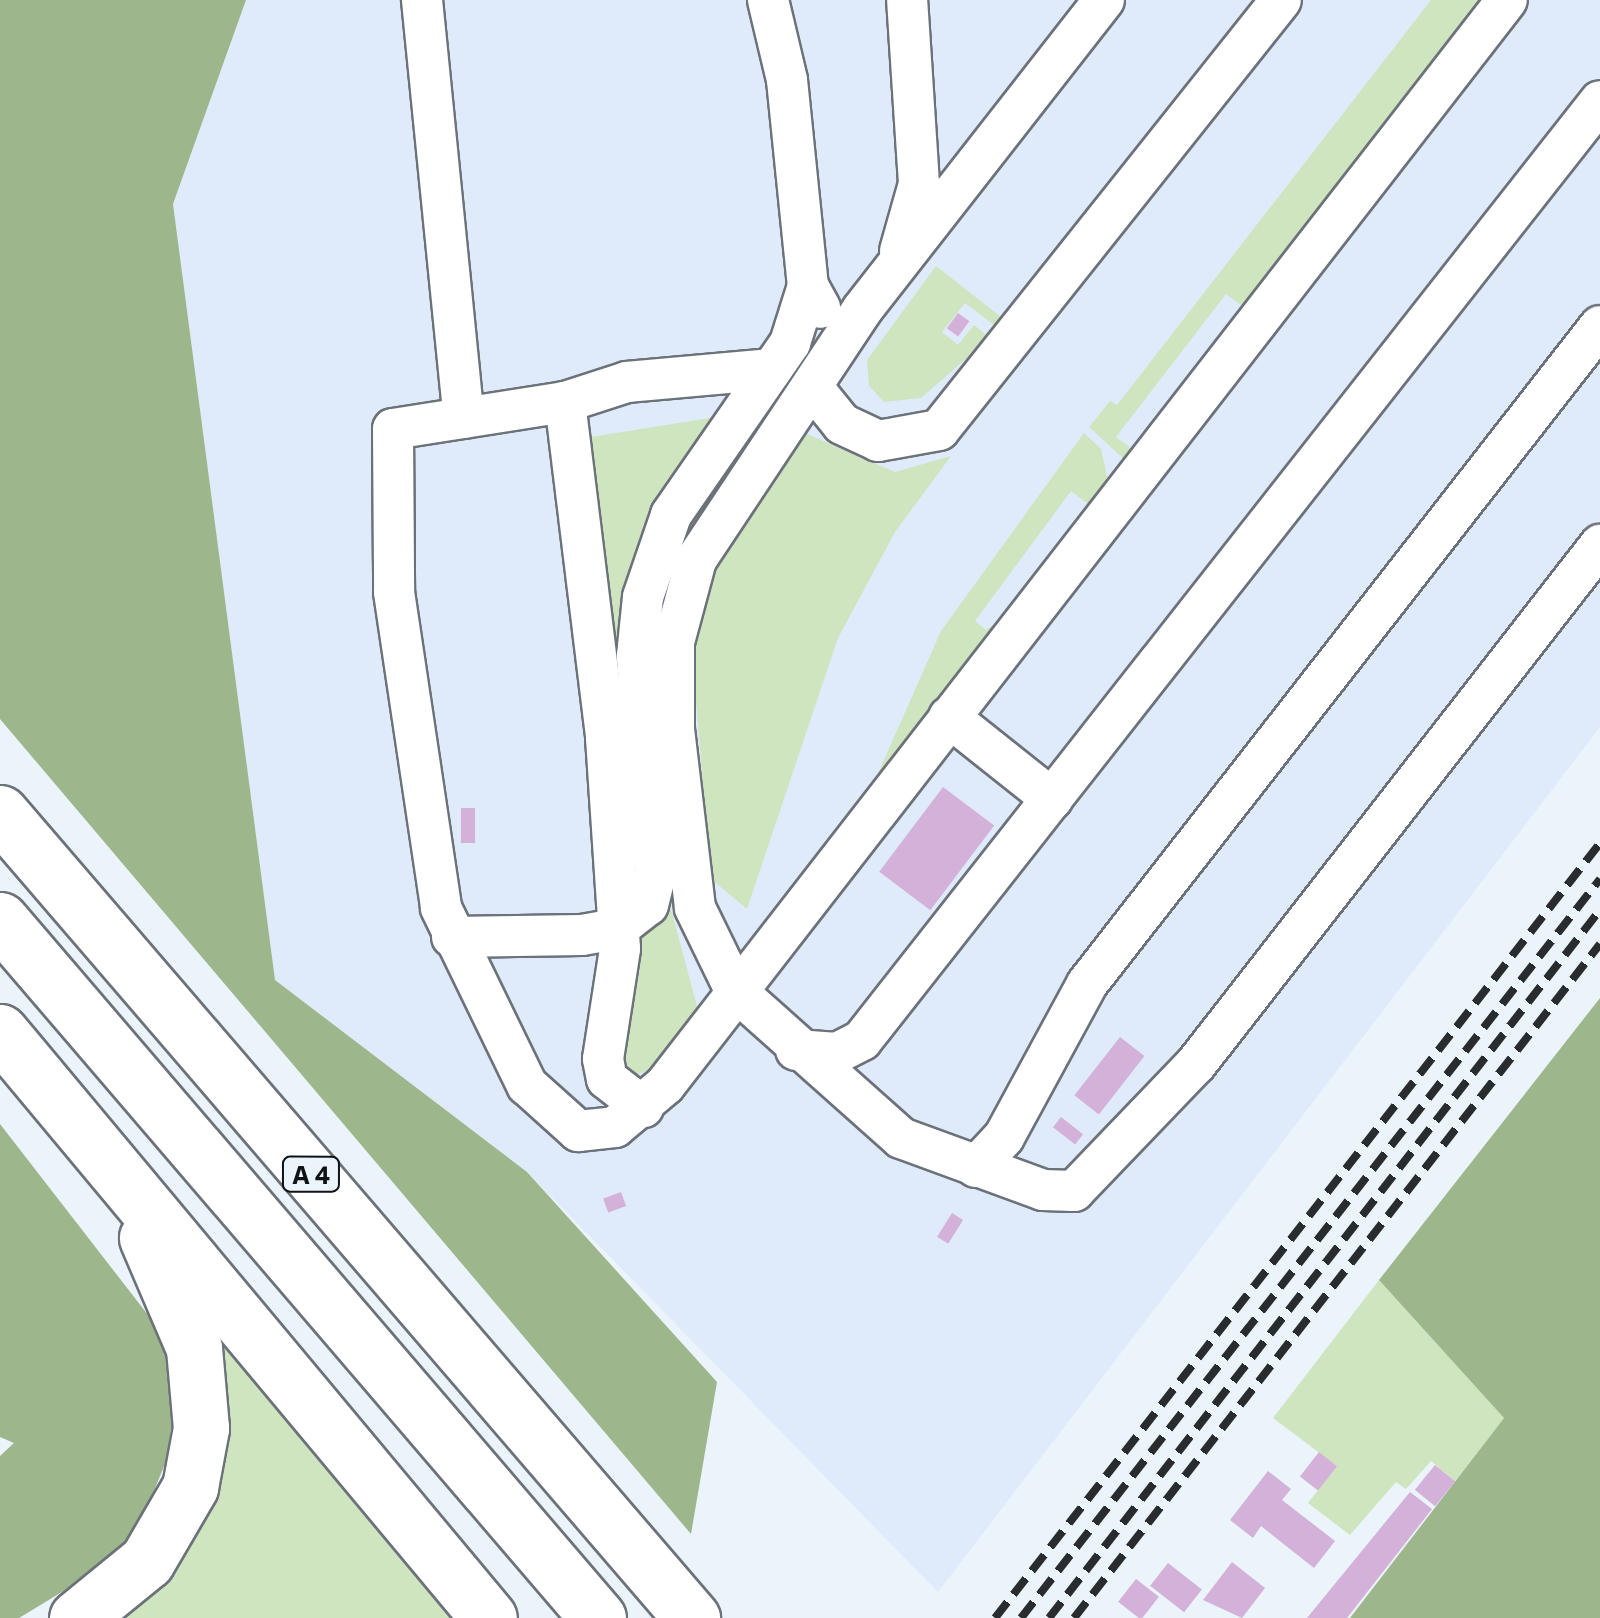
<!DOCTYPE html>
<style>
body{margin:0}
#map{position:relative;width:1600px;height:1618px;overflow:hidden;background:#ebf3fb;font-family:Commissioner,sans-serif}
div>[style]{position:absolute}
[style*='--x']{left:calc(var(--x)*1px);top:calc(var(--y)*1px);width:calc(var(--w)*1px);rotate:calc(var(--a)*1deg)}
.built>*{inset:0;background:#dfebfb}
.green>*{inset:0;background:#cfe5bf}
.forest>*{inset:0;background:#9eb68b}
.building>*{inset:0;background:#d3b1d8;transform-origin:0 0}
.roads{filter:drop-shadow(2px 0 #6c727a) drop-shadow(-2px 0 #6c727a) drop-shadow(0 2px #6c727a) drop-shadow(0 -2px #6c727a)}
.minor>*{height:40px;margin:-20px;padding:0 20px;transform-origin:20px;border-radius:20px;background:#fff}
.highway>*{height:55px;margin:-27.5px;padding:0 27.5px;transform-origin:27.5px;border-radius:27.5px;background:#fff}
.rail>*{height:8px;margin-top:-4px;transform-origin:0;background:repeating-linear-gradient(90deg,#282c2f 0 20px,transparent 0 30px)}
span{translate:-50% -50%;white-space:nowrap;text-align:center;line-height:1.15;-webkit-text-stroke:9px #ebf3fb;paint-order:stroke}
.shield-label span{padding:2px 8px;background:#ebf3fb;border:2px solid;border-radius:8px;-webkit-text-stroke-width:0}
.shield-label{font-size:25px;color:#101316;font-weight:700}
</style>
<div id="map">
<div class="built">
<i style="clip-path:polygon(246px 0,1600px 0,1600px 727px,938px 1592px,527px 1172px,275px 980px,173px 204px)"></i>
</div>
<div class="green">
<i style="clip-path:polygon(1431px 0,1486px 0,1246px 309px,1226px 294px,1116px 437px,1136px 452px,1127px 462px,1089px 427px,1110px 401px,1117px 405px)"></i>
<i style="clip-path:polygon(936px 266px,1005px 320px,998px 328px,965px 303px,942px 332px,958px 345px,974px 325px,990px 338px,921px 398px,884px 402px,869px 386px,867px 360px)"></i>
<i style="clip-path:polygon(716px 417px,619px 705px,591px 437px)"></i>
<i style="clip-path:polygon(1084px 433px,1101px 449px,1109px 484px,1092px 507px,1071px 491px,975px 621px,986px 630px,1008px 614px,876px 778px,941px 631px)"></i>
<i style="clip-path:polygon(807px 434px,895px 472px,951px 456px,895px 532px,838px 638px,747px 909px,711px 879px,691px 642px,713px 565px)"></i>
<i style="clip-path:polygon(667px 894px,698px 1010px,660px 1063px,630px 1079px,615px 1054px,636px 939px,655px 927px)"></i>
<i style="clip-path:polygon(1379px 1280px,1504px 1418px,1455px 1481px,1431px 1461px,1406px 1489px,1396px 1482px,1350px 1535px,1308px 1503px,1337px 1466px,1273px 1418px)"></i>
<i style="clip-path:polygon(204px 1308px,457px 1618px,110px 1618px,138px 1595px)"></i>
</div>
<div class="forest">
<i style="clip-path:polygon(0 0,246px 0,173px 204px,275px 980px,527px 1172px,717px 1382px,691px 1534px,0 719px)"></i>
<i style="clip-path:polygon(1600px 998px,1600px 1618px,1350px 1618px,1504px 1418px,1379px 1280px)"></i>
<i style="clip-path:polygon(0 1124px,162px 1333px,174px 1406px,167px 1459px,142px 1520px,108px 1564px,19px 1618px,0 1618px,0 1456px,14px 1443px,0 1437px)"></i>
</div>
<div class="building">
<i style="left:958px;top:313px;width:14px;height:19px;rotate:36deg"></i>
<i style="left:943px;top:787px;width:64px;height:106px;rotate:37deg"></i>
<i style="left:461px;top:808px;width:14px;height:35px"></i>
<i style="left:1120px;top:1037px;width:31px;height:74px;rotate:38deg"></i>
<i style="left:1061px;top:1117px;width:28px;height:13px;rotate:38deg"></i>
<i style="left:621px;top:1192px;width:15px;height:19px;rotate:70deg"></i>
<i style="left:952px;top:1213px;width:13px;height:28px;rotate:32deg"></i>
<i style="left:1319px;top:1452px;width:23px;height:31px;rotate:38deg"></i>
<i style="left:1435px;top:1465px;width:26px;height:32px;rotate:39deg"></i>
<i style="clip-path:polygon(1268px 1471px,1291px 1489px,1282px 1500px,1335px 1541px,1314px 1568px,1261px 1526px,1253px 1538px,1230px 1520px)"></i>
<i style="clip-path:polygon(1410px 1492px,1432px 1509px,1347px 1618px,1307px 1618px)"></i>
<i style="clip-path:polygon(1232px 1562px,1265px 1588px,1242px 1618px,1203px 1600px)"></i>
<i style="left:1168px;top:1563px;width:43px;height:29px;rotate:38deg"></i>
<i style="left:1136px;top:1579px;width:29px;height:29px;rotate:38deg"></i>
</div>
<div class="roads">
<div class="minor">
<i style="--x:422;--y:0;--w:420;--a:84.3"></i>
<i style="--x:768;--y:0;--w:82;--a:76.6"></i>
<i style="--x:787;--y:80;--w:207;--a:84.2"></i>
<i style="--x:808;--y:286;--w:25;--a:61"></i>
<i style="--x:1104;--y:0;--w:393;--a:128"></i>
<i style="--x:862;--y:310;--w:300;--a:123.6"></i>
<i style="--x:696;--y:560;--w:85;--a:105"></i>
<i style="--x:674;--y:642;--w:87;--a:90"></i>
<i style="--x:674;--y:729;--w:180;--a:83.3"></i>
<i style="--x:695;--y:908;--w:91;--a:64"></i>
<i style="--x:735;--y:990;--w:222;--a:41.7"></i>
<i style="--x:901;--y:1138;--w:151;--a:20.1"></i>
<i style="--x:1043;--y:1190;--w:31;--a:2"></i>
<i style="--x:1074;--y:1191;--w:176;--a:-46.2"></i>
<i style="--x:1196;--y:1064;--w:658;--a:-52.1"></i>
<i style="--x:900;--y:251;--w:70;--a:-74.2"></i>
<i style="--x:919;--y:184;--w:184;--a:-93.7"></i>
<i style="--x:772;--y:369;--w:146;--a:174.9"></i>
<i style="--x:627;--y:382;--w:65;--a:162.1"></i>
<i style="--x:565;--y:402;--w:174;--a:171.1"></i>
<i style="--x:393;--y:429;--w:163;--a:89.6"></i>
<i style="--x:394;--y:592;--w:319;--a:81.5"></i>
<i style="--x:441;--y:908;--w:197;--a:64.1"></i>
<i style="--x:527;--y:1085;--w:69;--a:42"></i>
<i style="--x:578;--y:1131;--w:37;--a:-6"></i>
<i style="--x:615;--y:1127;--w:65;--a:-40"></i>
<i style="--x:665;--y:1085;--w:1373;--a:-52.19"></i>
<i style="--x:813;--y:388;--w:46;--a:51.1"></i>
<i style="--x:842;--y:424;--w:40;--a:25"></i>
<i style="--x:878;--y:441;--w:62;--a:-10.2"></i>
<i style="--x:939;--y:430;--w:549;--a:-51.5"></i>
<i style="--x:565;--y:402;--w:338;--a:83"></i>
<i style="--x:606;--y:738;--w:211;--a:86.2"></i>
<i style="--x:620;--y:949;--w:111;--a:98.8"></i>
<i style="--x:603;--y:1059;--w:20;--a:79"></i>
<i style="--x:607;--y:1079;--w:46;--a:37.9"></i>
<i style="--x:949;--y:717;--w:132;--a:38.5"></i>
<i style="--x:452;--y:937;--w:130;--a:-0.9"></i>
<i style="--x:582;--y:935;--w:36;--a:-10"></i>
<i style="--x:617;--y:929;--w:39;--a:-38"></i>
<i style="--x:648;--y:905;--w:29;--a:-76"></i>
<i style="--x:655;--y:877;--w:222;--a:-94.7"></i>
<i style="--x:637;--y:656;--w:59;--a:-84.2"></i>
<i style="--x:643;--y:597;--w:87;--a:-71.1"></i>
<i style="--x:671;--y:515;--w:209;--a:-55.3"></i>
<i style="--x:790;--y:343;--w:60;--a:-72.5"></i>
<i style="--x:796;--y:1050;--w:41;--a:4.2"></i>
<i style="--x:837;--y:1053;--w:28;--a:-27"></i>
<i style="--x:862;--y:1040;--w:1194;--a:-51.83"></i>
<i style="--x:976;--y:1167;--w:41;--a:-47"></i>
<i style="--x:1004;--y:1137;--w:174;--a:-61.5"></i>
<i style="--x:1087;--y:984;--w:834;--a:-52.06"></i>
</div>
<div class="highway">
<i style="--x:0;--y:813;--w:1062;--a:49.32"></i>
<i style="--x:0;--y:920;--w:919;--a:49.41"></i>
<i style="--x:0;--y:1032;--w:763;--a:50.16"></i>
<i style="--x:77;--y:1618;--w:90;--a:-39.2"></i>
<i style="--x:147;--y:1561;--w:86;--a:-59.8"></i>
<i style="--x:190;--y:1487;--w:60;--a:-79.4"></i>
<i style="--x:201;--y:1428;--w:80;--a:-95"></i>
<i style="--x:194;--y:1348;--w:120;--a:-113.1"></i>
</div>
</div>
<div class="rail">
<i style="--x:995;--y:1618;--w:983;--a:-52.02"></i>
<i style="--x:1021;--y:1618;--w:939;--a:-51.92"></i>
<i style="--x:1049;--y:1618;--w:897;--a:-52.11"></i>
<i style="--x:1074;--y:1618;--w:855;--a:-52.03"></i>
</div>
<div class="shield-label">
<span style="left:311px;top:1174px">A 4</span>
</div>
</div>
